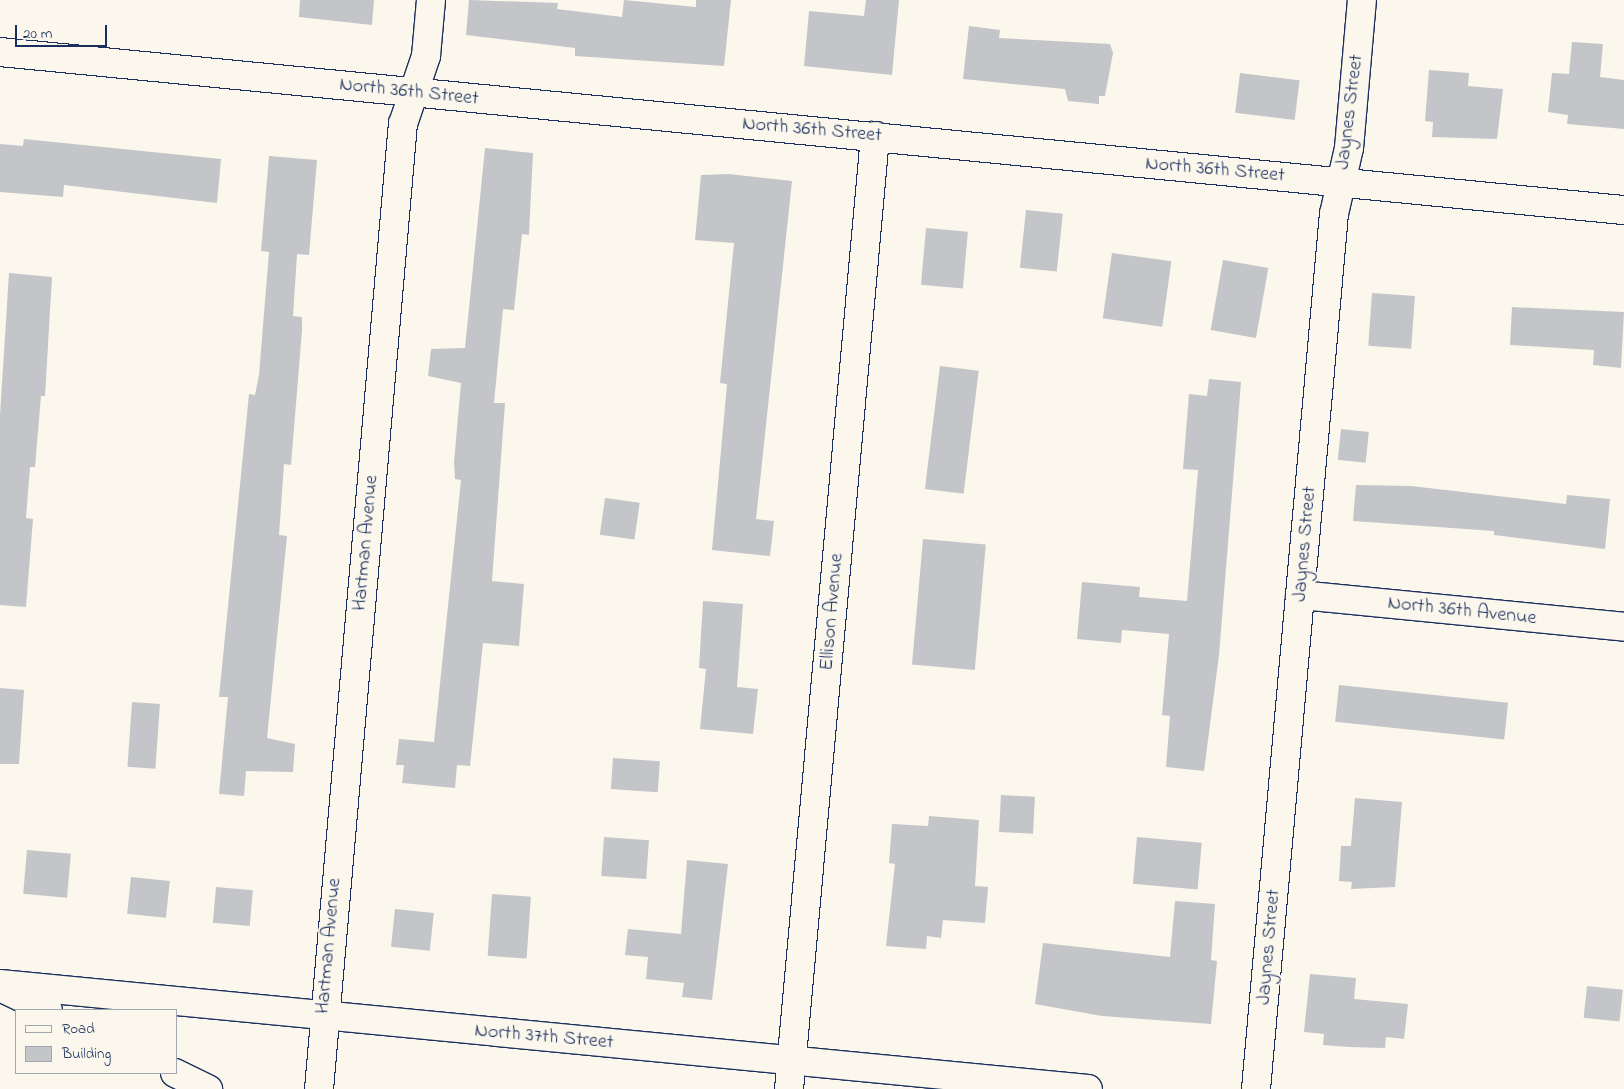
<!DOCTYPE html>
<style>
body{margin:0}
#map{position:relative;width:1624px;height:1089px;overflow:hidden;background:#fbf7ec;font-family:"Indie Flower",sans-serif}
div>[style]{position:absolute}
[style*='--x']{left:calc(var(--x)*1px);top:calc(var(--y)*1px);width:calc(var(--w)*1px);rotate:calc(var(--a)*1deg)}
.building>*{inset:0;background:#c3c5c9;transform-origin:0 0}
.roads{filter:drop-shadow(1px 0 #1b2f5e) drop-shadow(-1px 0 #1b2f5e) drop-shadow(0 1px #1b2f5e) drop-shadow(0 -1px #1b2f5e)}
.street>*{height:28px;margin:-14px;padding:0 14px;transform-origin:14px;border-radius:14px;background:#fbf7ec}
.secondary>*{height:28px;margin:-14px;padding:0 14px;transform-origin:14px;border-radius:14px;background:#fbf7ec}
span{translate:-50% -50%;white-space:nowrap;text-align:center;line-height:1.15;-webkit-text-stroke:4px #fbf7ec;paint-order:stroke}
.street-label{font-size:20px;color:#1b2f5e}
.legend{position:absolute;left:15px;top:1009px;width:162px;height:65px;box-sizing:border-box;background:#fbf7ec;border:1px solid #a1a7b3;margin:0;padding:6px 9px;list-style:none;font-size:15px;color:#1b2f5e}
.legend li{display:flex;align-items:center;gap:10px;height:25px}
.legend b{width:25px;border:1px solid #a1a7b3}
.scale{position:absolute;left:15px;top:25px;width:92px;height:22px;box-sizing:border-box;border:2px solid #1b2f5e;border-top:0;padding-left:6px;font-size:15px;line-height:18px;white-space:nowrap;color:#1b2f5e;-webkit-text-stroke:4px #fbf7ec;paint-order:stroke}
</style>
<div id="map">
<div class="building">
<i style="clip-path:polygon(300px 0,374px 0,372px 25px,299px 17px)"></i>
<i style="clip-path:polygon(469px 0,558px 3px,557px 9px,622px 17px,624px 0,696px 7px,696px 0,731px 0,724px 66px,575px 56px,575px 48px,466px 35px)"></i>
<i style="clip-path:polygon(866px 0,899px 0,892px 75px,804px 66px,809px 11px,864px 16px)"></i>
<i style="clip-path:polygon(969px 26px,1000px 30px,999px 38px,1110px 44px,1113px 53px,1105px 96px,1099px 96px,1099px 104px,1068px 101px,1065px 89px,963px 79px)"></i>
<i style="clip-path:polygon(1572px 42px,1603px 44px,1600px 77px,1624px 80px,1624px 129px,1567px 124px,1568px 115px,1548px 112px,1552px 73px,1569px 74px)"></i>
<i style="clip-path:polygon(1429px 70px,1469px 73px,1468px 86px,1503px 89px,1497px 139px,1432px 137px,1433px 122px,1425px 121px)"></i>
<i style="left:1240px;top:73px;width:60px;height:40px;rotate:7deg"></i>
<i style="clip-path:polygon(24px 139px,221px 159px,217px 203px,64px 185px,63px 197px,0 192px,0 144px,23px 146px)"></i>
<i style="clip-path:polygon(485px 148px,533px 153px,529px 235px,522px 234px,514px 310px,503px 309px,494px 403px,505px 403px,492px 581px,524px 584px,519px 646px,483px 643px,470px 766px,457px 765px,455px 788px,402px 783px,404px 765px,396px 765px,399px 739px,434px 742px,461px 480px,455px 479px,454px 462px,461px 383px,428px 376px,431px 349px,465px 348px)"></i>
<i style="clip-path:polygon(269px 156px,317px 160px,309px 255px,297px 254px,293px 316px,302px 317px,302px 330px,291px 465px,284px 464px,279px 535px,287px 536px,267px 738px,295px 744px,293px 772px,246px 771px,244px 796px,219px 794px,228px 697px,219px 697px,249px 394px,255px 395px,259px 375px,269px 252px,261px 251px)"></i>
<i style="clip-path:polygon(729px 174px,792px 181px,756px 519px,774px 521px,770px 556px,712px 550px,727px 384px,720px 383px,734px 243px,695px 240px,701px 175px)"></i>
<i style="left:1026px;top:210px;width:37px;height:58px;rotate:6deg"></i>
<i style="left:926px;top:228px;width:42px;height:57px;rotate:5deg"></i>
<i style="left:1112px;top:253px;width:60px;height:66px;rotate:8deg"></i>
<i style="left:1223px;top:260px;width:46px;height:71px;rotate:10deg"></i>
<i style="clip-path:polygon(9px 273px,52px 277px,45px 396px,41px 396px,35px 467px,30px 467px,26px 518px,33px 519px,26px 607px,0 605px,0 415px)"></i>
<i style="left:1372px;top:293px;width:43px;height:53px;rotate:4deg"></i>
<i style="clip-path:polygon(1512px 307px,1624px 312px,1621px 368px,1593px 365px,1594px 350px,1510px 345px)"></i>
<i style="left:940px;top:366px;width:39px;height:124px;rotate:7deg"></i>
<i style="clip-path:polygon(1209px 379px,1241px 382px,1219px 655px,1204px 771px,1166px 767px,1170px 716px,1162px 715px,1169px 634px,1122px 630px,1121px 643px,1077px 639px,1082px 582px,1140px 587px,1139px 597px,1187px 601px,1198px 470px,1183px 469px,1189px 394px,1207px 396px)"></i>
<i style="left:1341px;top:429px;width:28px;height:31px;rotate:6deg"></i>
<i style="clip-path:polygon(1356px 485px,1411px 486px,1566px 504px,1567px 495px,1610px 499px,1605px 549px,1494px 535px,1494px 531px,1353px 521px)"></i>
<i style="left:605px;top:498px;width:35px;height:37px;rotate:8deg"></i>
<i style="left:923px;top:539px;width:63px;height:126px;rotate:5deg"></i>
<i style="clip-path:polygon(703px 601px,743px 604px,737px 687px,758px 689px,753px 734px,700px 729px,706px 669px,699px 668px)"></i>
<i style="left:1339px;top:685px;width:170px;height:37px;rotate:6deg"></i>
<i style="clip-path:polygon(0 688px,24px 690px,19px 764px,0 764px)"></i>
<i style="left:132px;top:702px;width:28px;height:65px;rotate:4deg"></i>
<i style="left:613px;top:758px;width:47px;height:31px;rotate:4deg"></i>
<i style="left:1001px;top:795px;width:34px;height:37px;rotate:3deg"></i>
<i style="clip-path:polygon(1355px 798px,1402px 802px,1395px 887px,1351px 889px,1352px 882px,1339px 881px,1341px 846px,1351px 846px)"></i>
<i style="clip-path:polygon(929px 816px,979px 820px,975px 886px,988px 887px,985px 923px,943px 920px,941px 938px,927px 936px,926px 949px,886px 946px,895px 864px,889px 863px,892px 824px,928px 826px)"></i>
<i style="left:604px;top:837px;width:45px;height:39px;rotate:4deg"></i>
<i style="left:1137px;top:837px;width:65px;height:47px;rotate:5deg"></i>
<i style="left:27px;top:850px;width:44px;height:44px;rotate:5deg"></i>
<i style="clip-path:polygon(687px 860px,728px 864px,712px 1000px,682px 997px,684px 983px,646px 979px,648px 957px,625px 955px,628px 929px,681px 934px)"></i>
<i style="left:131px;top:877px;width:39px;height:37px;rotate:6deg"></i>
<i style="left:216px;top:887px;width:37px;height:36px;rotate:5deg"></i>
<i style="left:492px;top:894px;width:39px;height:62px;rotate:4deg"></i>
<i style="clip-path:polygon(1175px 901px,1215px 904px,1211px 960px,1217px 961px,1211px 1024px,1102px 1016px,1035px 1004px,1043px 943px,1170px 957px)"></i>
<i style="left:395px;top:909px;width:39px;height:38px;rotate:6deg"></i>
<i style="clip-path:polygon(1310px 974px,1356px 978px,1354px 999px,1408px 1004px,1404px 1039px,1386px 1037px,1385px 1048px,1349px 1047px,1323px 1045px,1324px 1034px,1304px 1032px)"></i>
<i style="left:1587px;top:986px;width:36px;height:32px;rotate:6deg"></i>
</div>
<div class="roads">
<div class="street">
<i style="--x:0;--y:52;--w:1632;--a:5.56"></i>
<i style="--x:1300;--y:595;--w:326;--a:5.6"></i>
<i style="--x:0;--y:984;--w:1093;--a:5.51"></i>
<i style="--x:319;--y:1089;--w:969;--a:-85.03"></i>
<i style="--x:403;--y:124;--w:72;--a:-71.3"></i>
<i style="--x:426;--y:56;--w:56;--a:-84.9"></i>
<i style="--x:789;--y:1089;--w:957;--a:-84.84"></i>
<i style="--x:1256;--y:1089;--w:878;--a:-84.91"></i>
<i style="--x:1334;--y:214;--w:68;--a:-77.2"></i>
<i style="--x:1349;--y:148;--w:149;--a:-85"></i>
</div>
<div class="secondary">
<i style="--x:0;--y:987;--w:53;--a:25.6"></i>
<i style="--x:175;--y:1073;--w:37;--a:26"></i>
</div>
</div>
<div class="street-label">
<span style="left:409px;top:92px;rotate:6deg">North 36th Street</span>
<span style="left:1350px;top:112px;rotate:-83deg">Jaynes Street</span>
<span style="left:812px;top:130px;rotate:5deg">North 36th Street</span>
<span style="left:1215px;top:170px;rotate:5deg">North 36th Street</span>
<span style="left:366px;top:543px;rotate:-85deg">Hartman Avenue</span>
<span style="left:1305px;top:544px;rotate:-85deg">Jaynes Street</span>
<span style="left:1462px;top:611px;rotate:6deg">North 36th Avenue</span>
<span style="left:832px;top:612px;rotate:-85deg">Ellison Avenue</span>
<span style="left:329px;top:946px;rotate:-85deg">Hartman Avenue</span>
<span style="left:1269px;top:947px;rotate:-85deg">Jaynes Street</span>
<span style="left:544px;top:1037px;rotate:5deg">North 37th Street</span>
</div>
<ul class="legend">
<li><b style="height:6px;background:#fbf7ec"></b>Road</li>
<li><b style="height:14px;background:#c3c5c9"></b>Building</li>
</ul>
<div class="scale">20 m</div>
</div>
